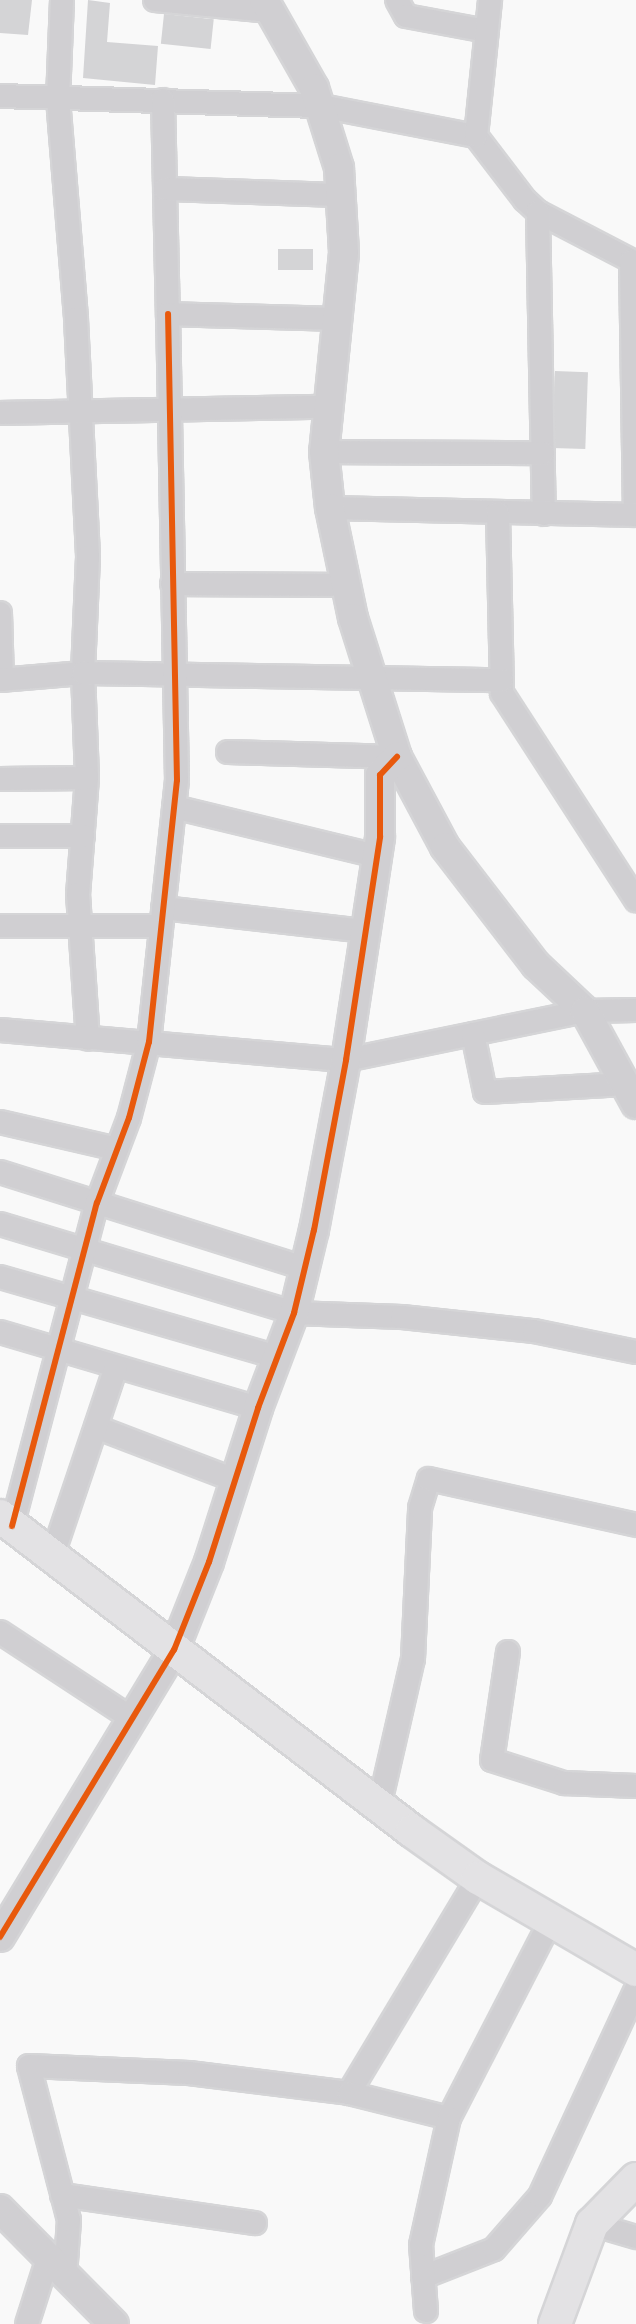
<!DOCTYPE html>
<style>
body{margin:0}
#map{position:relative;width:636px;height:2324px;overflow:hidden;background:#f9f9f9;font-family:"Nunito Sans",sans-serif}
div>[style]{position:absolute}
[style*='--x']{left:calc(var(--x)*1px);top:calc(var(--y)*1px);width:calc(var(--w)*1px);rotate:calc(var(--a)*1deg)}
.building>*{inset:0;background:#d4d4d6;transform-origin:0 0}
.roads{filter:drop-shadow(2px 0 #d5d5d7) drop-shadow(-2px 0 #d5d5d7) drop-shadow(0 2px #d5d5d7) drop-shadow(0 -2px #d5d5d7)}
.minor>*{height:22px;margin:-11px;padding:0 11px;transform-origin:11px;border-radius:11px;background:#d0cfd2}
.tertiary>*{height:28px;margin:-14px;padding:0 14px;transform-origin:14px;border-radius:14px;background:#d0cfd2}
.secondary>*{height:32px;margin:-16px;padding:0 16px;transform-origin:16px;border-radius:16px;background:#e3e2e4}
.cycleway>*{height:6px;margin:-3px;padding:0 3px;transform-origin:3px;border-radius:3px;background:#e8590c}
span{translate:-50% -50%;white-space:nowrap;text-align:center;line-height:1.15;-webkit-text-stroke:6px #fff;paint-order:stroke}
</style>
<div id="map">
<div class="building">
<i style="clip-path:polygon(0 0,32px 0,28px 35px,0 33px)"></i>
<i style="clip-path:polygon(88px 0,110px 3px,107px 42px,158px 46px,155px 85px,83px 78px)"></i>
<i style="left:164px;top:14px;width:50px;height:30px;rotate:6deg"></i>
<i style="left:278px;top:249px;width:35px;height:21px"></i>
<i style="left:555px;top:371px;width:33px;height:77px;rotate:2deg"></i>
</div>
<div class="roads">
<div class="minor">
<i style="--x:62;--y:0;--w:99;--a:92.3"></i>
<i style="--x:58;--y:99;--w:221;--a:85.3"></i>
<i style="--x:76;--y:319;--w:238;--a:87.1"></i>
<i style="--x:88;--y:557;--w:116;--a:92.5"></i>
<i style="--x:83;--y:673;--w:105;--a:87.8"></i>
<i style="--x:87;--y:778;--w:116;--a:94.4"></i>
<i style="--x:78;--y:894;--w:145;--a:86.1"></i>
<i style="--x:155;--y:0;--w:116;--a:5.5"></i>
<i style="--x:397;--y:0;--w:18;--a:61"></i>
<i style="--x:406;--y:16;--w:82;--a:10.5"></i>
<i style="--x:0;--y:96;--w:321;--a:1.8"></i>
<i style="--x:321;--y:106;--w:158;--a:11"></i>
<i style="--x:476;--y:136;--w:81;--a:52.6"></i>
<i style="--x:525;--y:200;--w:18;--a:43"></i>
<i style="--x:538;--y:212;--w:110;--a:27.5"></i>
<i style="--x:163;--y:100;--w:214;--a:88.7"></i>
<i style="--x:168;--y:314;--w:168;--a:1.7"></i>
<i style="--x:476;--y:136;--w:137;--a:-84.1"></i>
<i style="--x:165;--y:189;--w:175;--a:2"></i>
<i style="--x:538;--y:212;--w:302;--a:88.9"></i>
<i style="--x:631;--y:261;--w:254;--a:89.1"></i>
<i style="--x:0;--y:413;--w:325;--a:-1.1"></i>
<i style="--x:324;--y:452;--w:219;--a:0.3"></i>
<i style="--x:330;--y:508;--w:306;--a:1.3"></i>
<i style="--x:498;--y:513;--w:180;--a:88.7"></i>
<i style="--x:502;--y:693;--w:247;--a:57.1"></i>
<i style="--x:172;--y:584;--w:175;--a:0.3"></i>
<i style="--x:0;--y:613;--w:67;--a:88.3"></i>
<i style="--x:0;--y:680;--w:83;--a:-4.8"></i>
<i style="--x:83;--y:673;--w:419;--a:1"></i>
<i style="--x:228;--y:752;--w:169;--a:1.7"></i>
<i style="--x:0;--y:779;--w:87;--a:-0.7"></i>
<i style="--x:174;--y:807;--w:209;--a:13.6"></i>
<i style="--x:0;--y:836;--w:83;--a:0"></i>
<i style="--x:163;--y:908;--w:204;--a:6.5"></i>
<i style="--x:0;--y:926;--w:161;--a:0"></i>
<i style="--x:0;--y:1030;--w:347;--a:5"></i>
<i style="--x:346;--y:1060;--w:244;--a:-11.6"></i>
<i style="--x:585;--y:1011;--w:51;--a:-1.1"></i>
<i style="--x:473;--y:1034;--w:59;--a:78.3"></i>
<i style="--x:485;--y:1092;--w:140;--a:-3.3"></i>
<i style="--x:0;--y:1122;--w:120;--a:13"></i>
<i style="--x:0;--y:1172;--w:319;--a:17.5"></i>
<i style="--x:0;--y:1224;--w:307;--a:16.8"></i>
<i style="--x:294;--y:1313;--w:108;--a:2.1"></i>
<i style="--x:402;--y:1317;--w:133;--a:6.1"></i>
<i style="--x:534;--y:1331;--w:104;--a:11.6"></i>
<i style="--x:0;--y:1277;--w:288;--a:16.1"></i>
<i style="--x:0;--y:1332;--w:269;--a:16.4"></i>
<i style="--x:96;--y:1427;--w:149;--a:20.9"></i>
<i style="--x:12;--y:1526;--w:334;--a:-75.3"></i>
<i style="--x:97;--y:1203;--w:91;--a:-69.4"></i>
<i style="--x:129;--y:1118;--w:79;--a:-75.3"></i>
<i style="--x:149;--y:1042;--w:263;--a:-83.9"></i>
<i style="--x:177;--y:780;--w:466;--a:-91.1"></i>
<i style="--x:52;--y:1557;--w:200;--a:-71.4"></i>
<i style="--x:0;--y:1632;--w:160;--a:33.3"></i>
<i style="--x:508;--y:1652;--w:109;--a:98.4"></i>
<i style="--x:492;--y:1760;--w:76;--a:17.7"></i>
<i style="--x:564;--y:1783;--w:72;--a:2.4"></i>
<i style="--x:379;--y:1807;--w:152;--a:-77.1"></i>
<i style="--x:413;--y:1659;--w:151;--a:-87.3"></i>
<i style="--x:420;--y:1508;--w:30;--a:-73"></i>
<i style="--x:429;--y:1479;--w:212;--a:12.5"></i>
<i style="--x:349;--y:2093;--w:251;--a:-59"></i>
<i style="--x:62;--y:2195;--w:195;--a:8.3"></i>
<i style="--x:592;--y:2224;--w:46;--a:16.5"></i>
<i style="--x:65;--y:2276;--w:56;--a:-85.9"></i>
<i style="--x:69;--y:2220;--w:159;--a:-104.6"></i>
<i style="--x:29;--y:2066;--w:160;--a:2.5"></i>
<i style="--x:189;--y:2073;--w:161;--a:7.1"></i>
<i style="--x:349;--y:2093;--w:103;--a:14"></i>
<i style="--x:449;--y:2118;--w:220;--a:-62.7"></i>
<i style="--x:423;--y:2277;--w:76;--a:-21.5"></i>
<i style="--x:494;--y:2249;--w:70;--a:-49"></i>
<i style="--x:540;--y:2196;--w:228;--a:-65.1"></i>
<i style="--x:426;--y:2311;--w:66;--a:-94.3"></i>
<i style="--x:421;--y:2245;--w:130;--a:-77.6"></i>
<i style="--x:27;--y:2324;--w:69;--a:-72.3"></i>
</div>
<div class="tertiary">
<i style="--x:264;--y:0;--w:101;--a:60.4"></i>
<i style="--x:314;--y:88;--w:84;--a:72.6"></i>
<i style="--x:339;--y:168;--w:85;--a:86.6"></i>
<i style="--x:344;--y:253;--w:200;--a:95.7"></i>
<i style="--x:324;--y:452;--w:56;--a:83.9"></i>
<i style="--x:330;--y:508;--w:112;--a:78.2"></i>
<i style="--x:353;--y:618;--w:146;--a:72.4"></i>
<i style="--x:397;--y:757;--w:102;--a:61.9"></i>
<i style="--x:445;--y:847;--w:149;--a:52.4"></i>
<i style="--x:536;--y:965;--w:67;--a:43.2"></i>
<i style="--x:585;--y:1011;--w:106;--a:61.3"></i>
<i style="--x:0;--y:1937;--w:336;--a:-58.8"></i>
<i style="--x:174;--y:1650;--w:95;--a:-68.3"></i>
<i style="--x:209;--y:1562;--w:162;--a:-72.3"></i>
<i style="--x:258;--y:1408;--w:102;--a:-69.2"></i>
<i style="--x:294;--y:1313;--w:85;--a:-76.5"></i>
<i style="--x:314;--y:1230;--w:173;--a:-79.3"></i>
<i style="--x:346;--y:1060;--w:226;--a:-81.3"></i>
<i style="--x:380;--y:837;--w:62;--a:-90"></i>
<i style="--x:380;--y:775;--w:25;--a:-47"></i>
<i style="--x:0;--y:2209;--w:162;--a:45.3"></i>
</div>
<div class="secondary">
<i style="--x:0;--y:1516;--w:519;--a:37.4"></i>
<i style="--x:412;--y:1831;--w:81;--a:35.5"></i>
<i style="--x:478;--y:1878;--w:183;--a:30.2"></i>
<i style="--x:555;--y:2324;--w:107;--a:-69.7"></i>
<i style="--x:592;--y:2224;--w:63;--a:-45.6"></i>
</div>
</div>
<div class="cycleway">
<i style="--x:12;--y:1526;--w:334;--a:-75.3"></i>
<i style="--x:97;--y:1203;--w:91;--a:-69.4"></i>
<i style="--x:129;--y:1118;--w:79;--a:-75.3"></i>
<i style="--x:149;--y:1042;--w:263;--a:-83.9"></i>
<i style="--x:177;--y:780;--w:466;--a:-91.1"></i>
<i style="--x:0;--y:1937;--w:336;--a:-58.8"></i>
<i style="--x:174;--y:1650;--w:95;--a:-68.3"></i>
<i style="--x:209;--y:1562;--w:162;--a:-72.3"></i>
<i style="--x:258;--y:1408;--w:102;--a:-69.2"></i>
<i style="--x:294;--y:1313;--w:85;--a:-76.5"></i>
<i style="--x:314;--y:1230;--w:173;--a:-79.3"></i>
<i style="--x:346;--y:1060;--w:226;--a:-81.3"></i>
<i style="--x:380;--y:837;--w:62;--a:-90"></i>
<i style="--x:380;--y:775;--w:25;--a:-47"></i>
</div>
</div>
